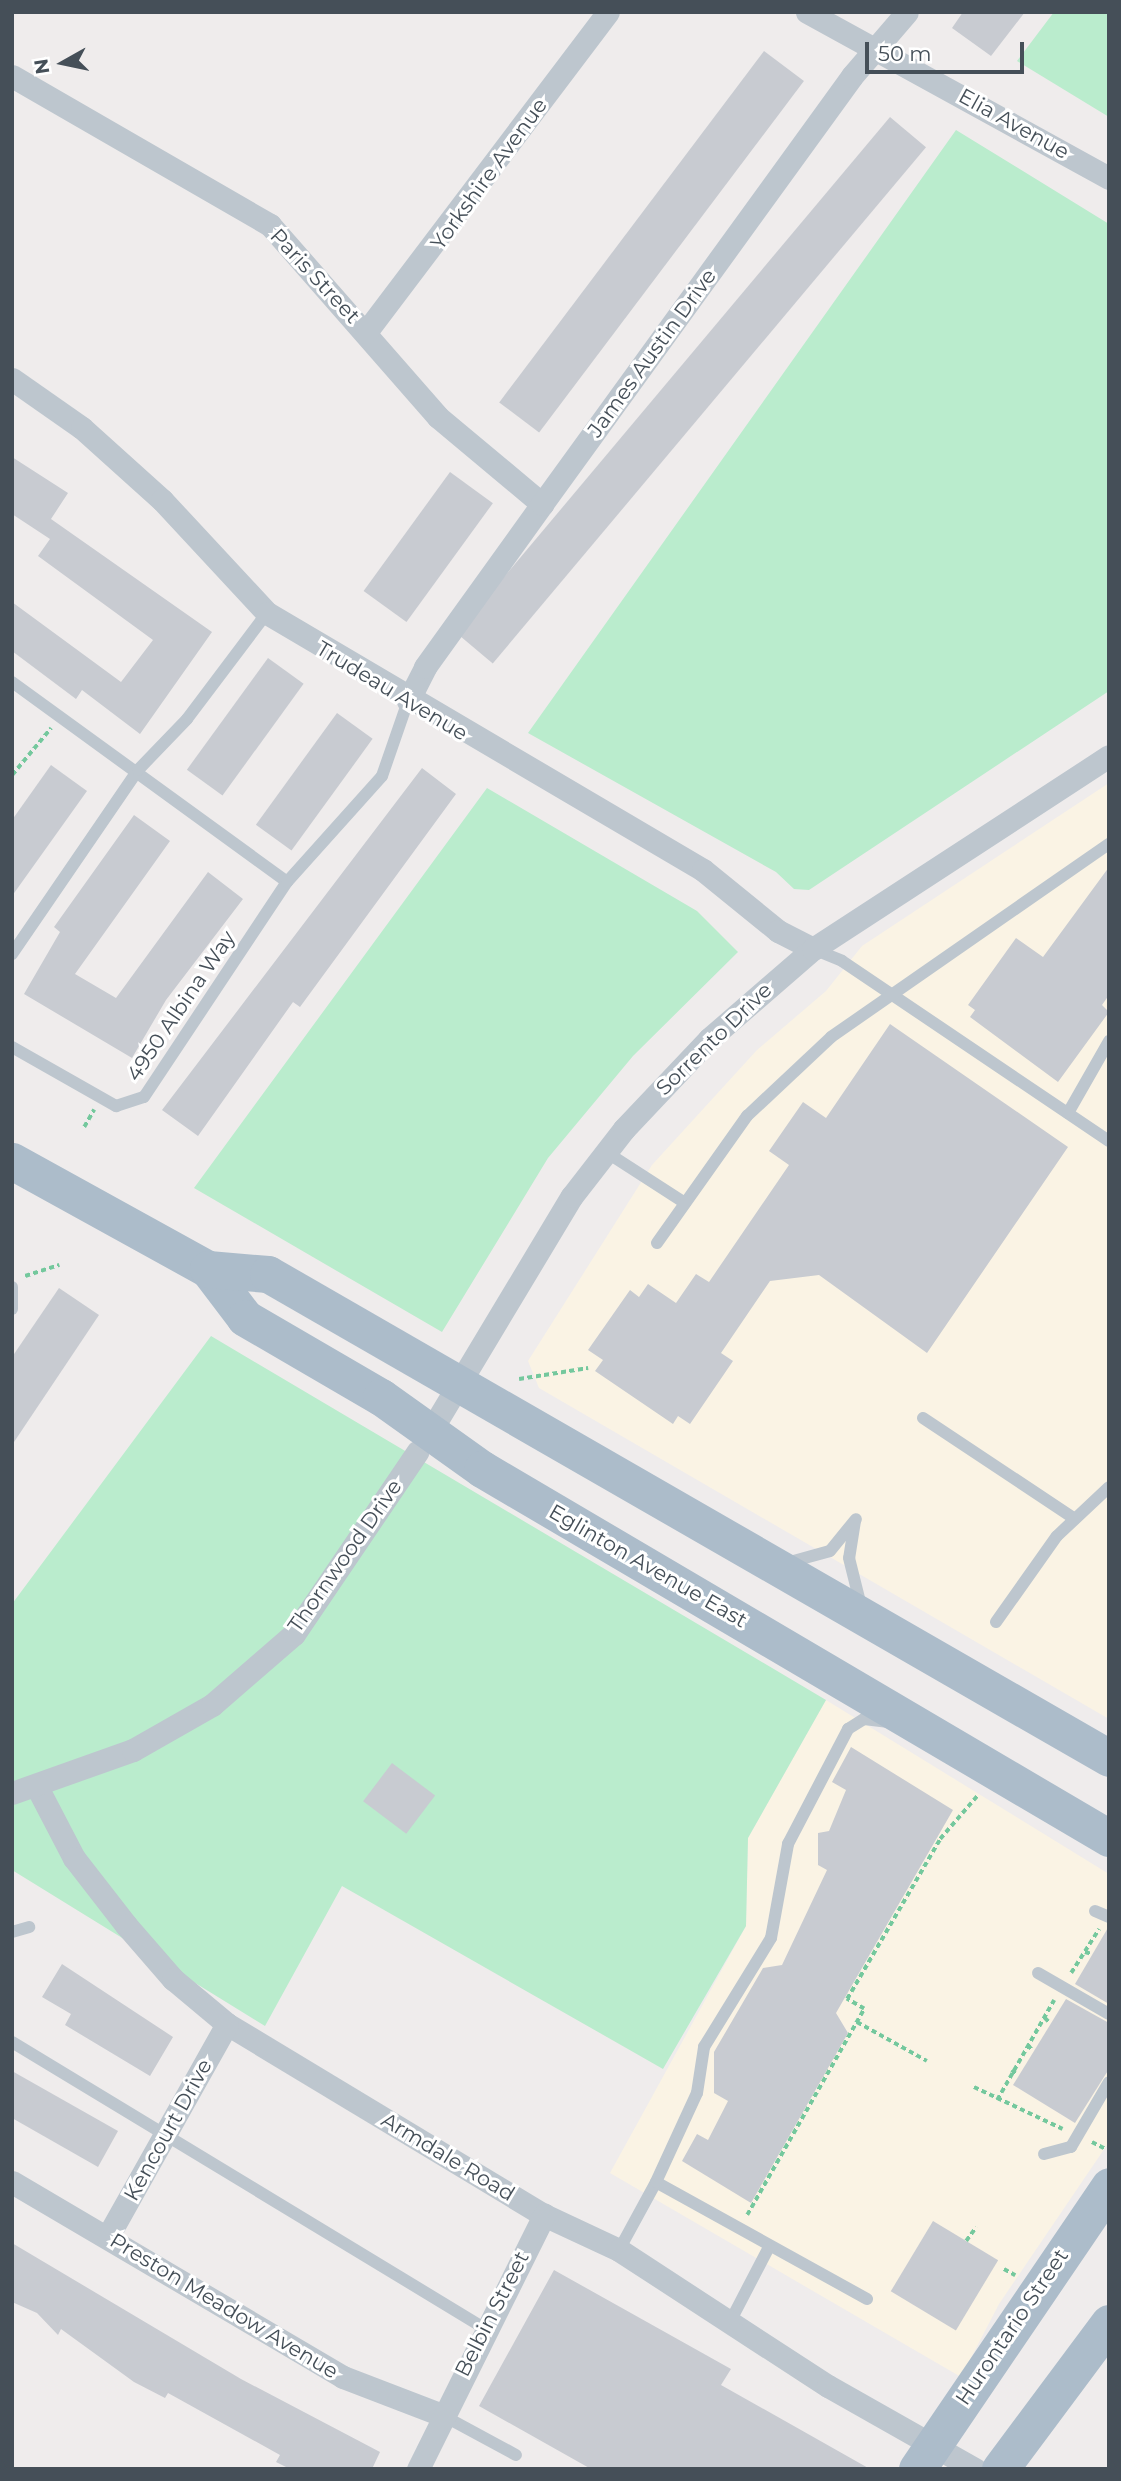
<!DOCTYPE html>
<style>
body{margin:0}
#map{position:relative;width:1121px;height:2481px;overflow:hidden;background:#efecec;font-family:Montserrat,sans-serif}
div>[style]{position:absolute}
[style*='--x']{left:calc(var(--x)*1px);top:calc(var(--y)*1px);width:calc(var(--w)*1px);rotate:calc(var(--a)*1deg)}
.commercial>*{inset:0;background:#faf3e4}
.green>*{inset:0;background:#baeccd}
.building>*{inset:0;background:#c8cbd1;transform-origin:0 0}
.path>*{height:3.5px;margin-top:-1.75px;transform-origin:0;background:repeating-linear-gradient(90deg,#74c89d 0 5px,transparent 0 8.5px)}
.lane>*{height:12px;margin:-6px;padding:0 6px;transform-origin:6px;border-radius:6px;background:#bdc6ce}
.street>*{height:23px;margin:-11.5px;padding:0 11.5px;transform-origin:11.5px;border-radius:11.5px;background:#bdc6ce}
.primary>*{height:37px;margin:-18.5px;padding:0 18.5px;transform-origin:18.5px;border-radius:18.5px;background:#acbcca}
span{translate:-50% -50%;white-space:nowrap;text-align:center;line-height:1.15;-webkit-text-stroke:6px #fff;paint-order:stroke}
.street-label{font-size:21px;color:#454f58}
.frame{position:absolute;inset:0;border:14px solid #454f58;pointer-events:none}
.north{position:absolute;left:28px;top:28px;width:70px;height:70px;-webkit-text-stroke:5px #fff;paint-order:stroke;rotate:261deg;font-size:19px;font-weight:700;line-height:28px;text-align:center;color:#454f58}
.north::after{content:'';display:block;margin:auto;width:24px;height:32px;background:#454f58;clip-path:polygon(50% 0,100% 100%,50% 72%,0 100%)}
.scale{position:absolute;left:865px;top:42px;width:159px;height:32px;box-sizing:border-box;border:4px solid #454f58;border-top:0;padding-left:9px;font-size:21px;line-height:24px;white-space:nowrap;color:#454f58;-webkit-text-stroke:5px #fff;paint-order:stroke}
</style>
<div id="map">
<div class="commercial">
<i style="clip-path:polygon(1109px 783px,1109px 1719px,539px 1388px,528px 1361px,652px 1165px,757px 1050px,826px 991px,862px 946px)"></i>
<i style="clip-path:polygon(826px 1700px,1109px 1874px,1109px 2142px,999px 2304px,961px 2377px,610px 2173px,746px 1926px,748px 1838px)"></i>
</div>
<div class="green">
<i style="clip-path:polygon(1054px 12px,1109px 12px,1109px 117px,1017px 61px)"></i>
<i style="clip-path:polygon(956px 130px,1109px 224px,1109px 691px,809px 890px,794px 889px,776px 872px,528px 733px)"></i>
<i style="clip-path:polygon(487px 788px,697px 911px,738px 952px,633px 1056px,548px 1158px,442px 1332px,194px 1188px)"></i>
<i style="clip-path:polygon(211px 1336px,826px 1700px,748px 1838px,746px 1926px,663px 2069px,342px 1886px,265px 2026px,12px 1870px,12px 1604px)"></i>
</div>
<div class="building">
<i style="clip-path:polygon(963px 12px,1025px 12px,991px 56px,952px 28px)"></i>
<i style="left:764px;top:51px;width:50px;height:440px;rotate:37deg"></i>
<i style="left:890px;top:117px;width:47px;height:674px;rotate:40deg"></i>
<i style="clip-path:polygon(12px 457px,68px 493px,51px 519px,212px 632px,140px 734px,82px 690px,76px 699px,12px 651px,12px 602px,121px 682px,153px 640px,38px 556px,50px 539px,12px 514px)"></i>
<i style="left:450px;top:472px;width:53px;height:147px;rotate:36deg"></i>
<i style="left:268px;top:658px;width:44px;height:138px;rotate:36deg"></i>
<i style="left:337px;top:713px;width:44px;height:138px;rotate:36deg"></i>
<i style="clip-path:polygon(51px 765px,87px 791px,12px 896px,12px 820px)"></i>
<i style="clip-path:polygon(422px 768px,456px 794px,300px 1007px,293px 1002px,198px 1136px,162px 1110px)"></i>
<i style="clip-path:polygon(134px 815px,170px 841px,75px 974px,116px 998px,208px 872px,243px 899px,166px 1000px,132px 1058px,24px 994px,60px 932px,54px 927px)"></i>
<i style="clip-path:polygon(1109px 867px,1109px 995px,1102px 1005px,1109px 1012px,1058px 1082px,970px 1017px,975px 1010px,968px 1005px,1016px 938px,1043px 957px)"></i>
<i style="clip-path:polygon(890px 1024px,1068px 1147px,927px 1353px,819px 1275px,770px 1281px,721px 1353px,733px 1361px,690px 1424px,678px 1416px,673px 1424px,595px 1371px,603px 1360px,588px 1350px,630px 1290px,639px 1297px,648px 1284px,676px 1303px,696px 1274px,709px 1282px,789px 1165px,769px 1151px,803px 1102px,826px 1118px)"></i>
<i style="clip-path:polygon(59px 1288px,99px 1315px,12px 1445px,12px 1357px)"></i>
<i style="clip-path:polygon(851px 1747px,953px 1810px,836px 2013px,848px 2033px,751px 2203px,682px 2161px,697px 2134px,708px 2140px,728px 2101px,714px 2093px,714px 2052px,763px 1968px,782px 1965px,827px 1870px,818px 1865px,818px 1833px,829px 1831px,846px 1790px,832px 1782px)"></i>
<i style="left:392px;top:1763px;width:54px;height:48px;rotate:37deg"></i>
<i style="clip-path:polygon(1109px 1926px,1109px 2004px,1075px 1984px)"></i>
<i style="clip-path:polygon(62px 1964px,173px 2037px,150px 2076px,65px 2025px,71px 2014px,42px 1997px)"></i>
<i style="clip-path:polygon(1066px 1999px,1109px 2023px,1109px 2069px,1075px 2123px,1013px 2085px)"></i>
<i style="clip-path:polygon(12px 2071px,118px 2131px,98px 2167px,12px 2118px)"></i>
<i style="left:933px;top:2221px;width:76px;height:82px;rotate:31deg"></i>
<i style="clip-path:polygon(12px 2243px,241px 2379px,380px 2452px,372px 2469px,290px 2469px,276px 2462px,280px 2455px,168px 2393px,165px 2398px,134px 2382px,61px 2329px,58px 2335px,37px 2313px,12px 2302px)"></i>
<i style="clip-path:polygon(554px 2270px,731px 2369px,721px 2385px,870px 2469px,591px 2469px,479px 2406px)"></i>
</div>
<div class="path">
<i style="--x:12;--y:775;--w:61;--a:-50.3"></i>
<i style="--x:84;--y:1127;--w:20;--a:-60"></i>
<i style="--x:25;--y:1276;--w:36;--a:-18"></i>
<i style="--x:519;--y:1379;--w:70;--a:-9.1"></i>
<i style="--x:1085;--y:1952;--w:7;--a:16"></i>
<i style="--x:1071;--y:1973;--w:52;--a:-57.5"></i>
<i style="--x:1045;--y:2018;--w:7;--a:45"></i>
<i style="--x:857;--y:2022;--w:80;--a:29.1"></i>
<i style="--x:1028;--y:2045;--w:8;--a:50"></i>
<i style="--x:1012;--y:2070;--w:8;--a:45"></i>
<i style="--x:974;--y:2087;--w:98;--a:25.3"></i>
<i style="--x:997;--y:2100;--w:115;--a:-60.3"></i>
<i style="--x:1092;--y:2142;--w:16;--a:27"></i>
<i style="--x:747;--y:2215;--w:237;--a:-60.4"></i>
<i style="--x:864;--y:2009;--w:20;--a:-150"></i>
<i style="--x:847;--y:1999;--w:185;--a:-59.8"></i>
<i style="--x:940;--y:1839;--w:58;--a:-49.2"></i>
<i style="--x:966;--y:2241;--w:17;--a:-54"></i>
<i style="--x:1004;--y:2269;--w:13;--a:29"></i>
</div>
<div class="lane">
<i style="--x:12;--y:682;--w:340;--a:36"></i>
<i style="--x:813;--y:949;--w:31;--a:22"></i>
<i style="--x:842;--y:961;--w:322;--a:34"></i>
<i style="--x:12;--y:954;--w:223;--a:-55.6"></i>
<i style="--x:138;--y:770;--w:71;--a:-46.1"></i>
<i style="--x:187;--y:719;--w:133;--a:-53"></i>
<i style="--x:12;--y:1047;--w:120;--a:29.6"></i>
<i style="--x:116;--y:1106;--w:29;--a:-18"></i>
<i style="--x:144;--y:1097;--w:258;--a:-56.4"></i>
<i style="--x:287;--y:882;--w:142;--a:-48.1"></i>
<i style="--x:382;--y:776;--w:79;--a:-70.9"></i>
<i style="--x:1068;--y:1113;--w:83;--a:-60.3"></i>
<i style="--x:606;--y:1152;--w:94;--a:32.8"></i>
<i style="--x:657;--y:1243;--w:156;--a:-54.7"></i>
<i style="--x:747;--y:1116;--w:115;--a:-43.2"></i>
<i style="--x:831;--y:1037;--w:338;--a:-34.8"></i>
<i style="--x:12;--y:1287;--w:22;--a:90"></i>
<i style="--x:923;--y:1418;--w:182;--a:33.6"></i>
<i style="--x:855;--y:1521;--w:37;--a:99"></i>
<i style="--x:849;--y:1558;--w:49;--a:76"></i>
<i style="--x:790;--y:1562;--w:41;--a:-15.4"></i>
<i style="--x:830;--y:1551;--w:41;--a:-50.9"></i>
<i style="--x:996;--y:1622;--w:105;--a:-54.7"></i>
<i style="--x:1057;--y:1536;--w:71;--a:-43.3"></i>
<i style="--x:1095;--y:1911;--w:15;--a:23"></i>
<i style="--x:12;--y:1932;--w:18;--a:-16"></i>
<i style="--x:1038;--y:1973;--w:82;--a:30"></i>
<i style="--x:12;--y:2042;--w:552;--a:31.21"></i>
<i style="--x:1044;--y:2154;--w:28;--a:-15"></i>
<i style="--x:1071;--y:2147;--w:75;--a:-59.7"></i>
<i style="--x:619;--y:2250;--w:77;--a:-61.4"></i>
<i style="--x:867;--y:2299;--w:241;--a:-151"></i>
<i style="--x:656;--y:2182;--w:98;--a:-65.3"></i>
<i style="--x:697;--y:2093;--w:47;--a:-81.3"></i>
<i style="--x:704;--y:2047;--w:128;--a:-58.4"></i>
<i style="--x:771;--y:1938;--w:96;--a:-79.7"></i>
<i style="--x:788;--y:1844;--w:130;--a:-62.4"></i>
<i style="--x:848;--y:1729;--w:19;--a:-32"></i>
<i style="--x:864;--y:1719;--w:25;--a:7"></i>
<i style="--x:731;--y:2320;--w:82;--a:-62.5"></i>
<i style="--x:442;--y:2415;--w:84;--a:28.4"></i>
</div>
<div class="street">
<i style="--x:807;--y:12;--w:345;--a:28.8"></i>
<i style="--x:12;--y:76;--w:298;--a:30"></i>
<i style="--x:270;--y:225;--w:255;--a:48.8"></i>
<i style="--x:438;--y:417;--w:136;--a:39.9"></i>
<i style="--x:366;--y:332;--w:401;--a:-52.9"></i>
<i style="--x:12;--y:379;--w:85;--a:35"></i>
<i style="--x:82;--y:428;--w:108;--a:42"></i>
<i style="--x:162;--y:500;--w:154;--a:47.1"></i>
<i style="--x:267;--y:613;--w:506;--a:30.52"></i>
<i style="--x:703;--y:870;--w:97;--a:39.1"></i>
<i style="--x:778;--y:931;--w:39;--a:27"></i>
<i style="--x:408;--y:701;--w:38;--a:-63"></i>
<i style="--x:425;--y:667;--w:201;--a:-54.3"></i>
<i style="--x:542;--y:504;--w:528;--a:-54.08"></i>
<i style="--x:852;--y:76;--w:84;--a:-49.3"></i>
<i style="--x:430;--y:1432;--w:275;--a:-59"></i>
<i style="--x:572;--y:1196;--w:85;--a:-52.2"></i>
<i style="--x:624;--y:1129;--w:124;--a:-46.6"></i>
<i style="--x:709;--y:1039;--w:138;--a:-40.9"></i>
<i style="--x:813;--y:949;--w:353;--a:-33.1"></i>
<i style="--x:37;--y:1787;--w:80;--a:62.5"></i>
<i style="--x:74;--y:1858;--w:85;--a:52.2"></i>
<i style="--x:126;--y:1925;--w:72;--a:49"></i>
<i style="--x:173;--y:1979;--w:70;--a:39.8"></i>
<i style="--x:227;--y:2024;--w:370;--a:31.1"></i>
<i style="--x:544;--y:2215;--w:83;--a:25"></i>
<i style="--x:619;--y:2250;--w:249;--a:33.1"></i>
<i style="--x:828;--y:2386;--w:169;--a:29.5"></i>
<i style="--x:12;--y:1793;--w:128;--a:-19.6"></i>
<i style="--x:133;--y:1750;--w:91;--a:-29.7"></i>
<i style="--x:212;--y:1705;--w:108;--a:-40.9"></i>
<i style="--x:294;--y:1634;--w:220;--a:-55.9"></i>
<i style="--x:12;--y:2182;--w:384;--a:30.5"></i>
<i style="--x:343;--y:2377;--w:106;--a:21"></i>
<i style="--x:108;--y:2236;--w:243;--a:-60.7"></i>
<i style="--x:418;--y:2469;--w:284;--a:-63.6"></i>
</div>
<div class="primary">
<i style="--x:12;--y:1161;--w:224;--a:28.9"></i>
<i style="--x:208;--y:1269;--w:61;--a:52.9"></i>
<i style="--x:245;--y:1318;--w:157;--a:30.2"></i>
<i style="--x:381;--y:1397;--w:124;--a:35.5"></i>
<i style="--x:482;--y:1469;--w:728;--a:30.48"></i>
<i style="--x:208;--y:1269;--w:60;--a:4.8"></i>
<i style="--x:268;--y:1274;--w:970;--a:29.92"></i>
<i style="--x:917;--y:2469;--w:342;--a:-55.8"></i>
<i style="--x:1000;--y:2469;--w:182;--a:-53.3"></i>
</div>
<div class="street-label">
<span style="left:1014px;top:124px;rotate:29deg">Elia Avenue</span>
<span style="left:489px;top:174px;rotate:-54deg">Yorkshire Avenue</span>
<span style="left:315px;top:276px;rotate:47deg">Paris Street</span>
<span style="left:652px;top:353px;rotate:-54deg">James Austin Drive</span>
<span style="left:392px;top:691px;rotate:31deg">Trudeau Avenue</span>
<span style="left:181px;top:1006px;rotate:-56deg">4950 Albina Way</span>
<span style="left:714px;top:1039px;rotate:-44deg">Sorrento Drive</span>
<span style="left:345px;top:1556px;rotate:-55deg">Thornwood Drive</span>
<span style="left:648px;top:1566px;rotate:30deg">Eglinton Avenue East</span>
<span style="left:168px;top:2130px;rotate:-61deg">Kencourt Drive</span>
<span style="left:448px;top:2157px;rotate:31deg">Armdale Road</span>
<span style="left:224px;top:2306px;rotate:31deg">Preston Meadow Avenue</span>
<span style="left:492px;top:2314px;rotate:-63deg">Belbin Street</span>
<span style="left:1012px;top:2327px;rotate:-56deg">Hurontario Street</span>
</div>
<div class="frame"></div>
<div class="north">N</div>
<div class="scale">50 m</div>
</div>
